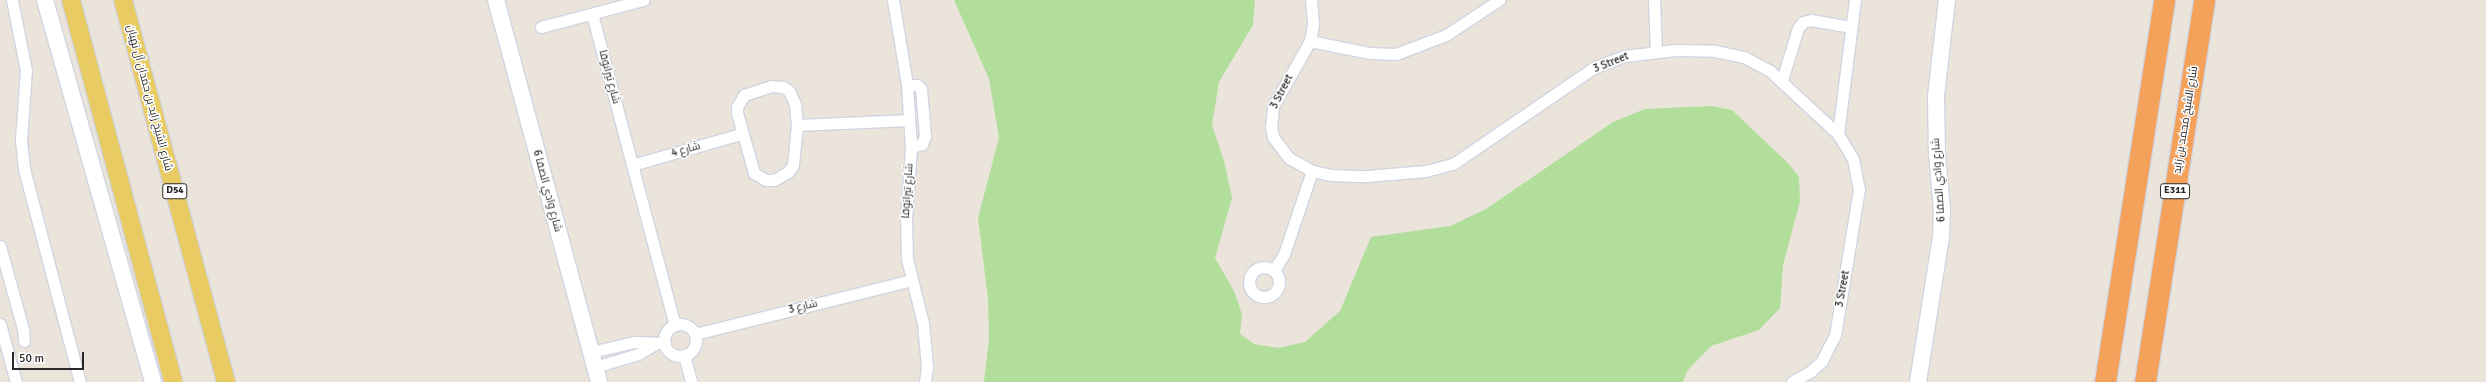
<!DOCTYPE html>
<meta charset="utf-8">
<style>
body{margin:0}
#map{position:relative;width:2486px;height:382px;overflow:hidden;background:#eae4db;font-family:Signika,Cairo,sans-serif}
div>[style]{position:absolute}
[style*='--x']{left:calc(var(--x)*1px);top:calc(var(--y)*1px);width:calc(var(--w)*1px);rotate:calc(var(--a)*1deg)}
.green>*{inset:0;background:#b1de9b}
.roads{filter:drop-shadow(1px 0 #d1d4e1) drop-shadow(-1px 0 #d1d4e1) drop-shadow(0 1px #d1d4e1) drop-shadow(0 -1px #d1d4e1)}
.street>*{height:11px;margin:-5.5px;padding:0 5.5px;transform-origin:5.5px;border-radius:5.5px;background:#fff}
.street>.ring{margin:-5.5px;padding:0;box-sizing:content-box;background:none;border:11px solid #fff;border-radius:50%}
.secondary>*{height:16px;margin:-8px;padding:0 8px;transform-origin:8px;border-radius:8px;background:#fff}
.primary>*{height:18px;margin:-9px;padding:0 9px;transform-origin:9px;border-radius:9px;background:#e8cb63}
.highway>*{height:21px;margin:-10.5px;padding:0 10.5px;transform-origin:10.5px;border-radius:10.5px;background:#f4a15c}
span{translate:-50% -50%;white-space:nowrap;text-align:center;line-height:1.15;-webkit-text-stroke:3px #fff;paint-order:stroke}
.shield-label span{padding:1px 3px;background:#fff;border:1px solid;border-radius:3px;-webkit-text-stroke-width:0}
.shield-label{font-size:10px;color:#292929;font-weight:700}
.street-label{font-size:11px;color:#292929}
.scale{position:absolute;left:12px;top:352px;width:72px;height:18px;box-sizing:border-box;border:2px solid #292929;border-top:0;padding-left:5px;font-size:12px;line-height:14px;white-space:nowrap;color:#292929;-webkit-text-stroke:3px #fff;paint-order:stroke}
</style>
<div id="map">
<div class="green">
<i style="clip-path:polygon(954px 0,1255px 0,1253px 25px,1219px 82px,1212px 125px,1224px 161px,1232px 198px,1215px 258px,1234px 291px,1242px 314px,1240px 334px,1254px 344px,1278px 348px,1305px 342px,1340px 311px,1371px 237px,1450px 226px,1486px 209px,1613px 122px,1645px 109px,1711px 106px,1732px 110px,1789px 164px,1799px 177px,1800px 201px,1783px 265px,1780px 308px,1759px 330px,1711px 346px,1687px 371px,1683px 382px,984px 382px,989px 339px,988px 299px,978px 218px,999px 138px,989px 79px)"></i>
</div>
<div class="roads">
<div class="street">
<i style="--x:12;--y:0;--w:71;--a:78.7"></i>
<i style="--x:26;--y:70;--w:70;--a:94.1"></i>
<i style="--x:21;--y:140;--w:29;--a:84"></i>
<i style="--x:24;--y:169;--w:220;--a:75.3"></i>
<i style="--x:893;--y:0;--w:86;--a:80.6"></i>
<i style="--x:907;--y:85;--w:62;--a:86.3"></i>
<i style="--x:911;--y:147;--w:72;--a:94"></i>
<i style="--x:906;--y:219;--w:40;--a:88.6"></i>
<i style="--x:907;--y:259;--w:66;--a:76"></i>
<i style="--x:923;--y:323;--w:44;--a:84.8"></i>
<i style="--x:927;--y:367;--w:15;--a:98"></i>
<i style="--x:1311;--y:0;--w:24;--a:85"></i>
<i style="--x:1313;--y:24;--w:17;--a:100"></i>
<i style="--x:1310;--y:41;--w:75;--a:119.6"></i>
<i style="--x:1273;--y:106;--w:21;--a:95"></i>
<i style="--x:1271;--y:127;--w:10;--a:79"></i>
<i style="--x:1273;--y:137;--w:26;--a:53"></i>
<i style="--x:1289;--y:158;--w:26;--a:29"></i>
<i style="--x:1312;--y:171;--w:19;--a:12"></i>
<i style="--x:1331;--y:175;--w:35;--a:2"></i>
<i style="--x:1366;--y:176;--w:60;--a:-4.8"></i>
<i style="--x:1426;--y:171;--w:28;--a:-15"></i>
<i style="--x:1453;--y:164;--w:170;--a:-34.4"></i>
<i style="--x:1593;--y:68;--w:33;--a:-21"></i>
<i style="--x:1624;--y:56;--w:52;--a:-6.6"></i>
<i style="--x:1676;--y:50;--w:39;--a:1"></i>
<i style="--x:1715;--y:51;--w:30;--a:12"></i>
<i style="--x:1744;--y:57;--w:30;--a:28"></i>
<i style="--x:1770;--y:71;--w:93;--a:42.8"></i>
<i style="--x:1838;--y:134;--w:29;--a:59"></i>
<i style="--x:1853;--y:159;--w:31;--a:79"></i>
<i style="--x:1859;--y:189;--w:148;--a:99.3"></i>
<i style="--x:1835;--y:335;--w:29;--a:117"></i>
<i style="--x:1822;--y:361;--w:15;--a:138"></i>
<i style="--x:1811;--y:371;--w:22;--a:150"></i>
<i style="--x:1654;--y:0;--w:51;--a:87.8"></i>
<i style="--x:592;--y:14;--w:322;--a:75.1"></i>
<i style="--x:541;--y:27;--w:106;--a:-14.8"></i>
<i style="--x:1310;--y:41;--w:60;--a:11.5"></i>
<i style="--x:1369;--y:53;--w:27;--a:2"></i>
<i style="--x:1396;--y:54;--w:53;--a:-20.8"></i>
<i style="--x:1446;--y:35;--w:64;--a:-33.4"></i>
<i style="--x:1782;--y:80;--w:54;--a:-72.9"></i>
<i style="--x:1798;--y:28;--w:8;--a:-50"></i>
<i style="--x:1803;--y:22;--w:8;--a:-14"></i>
<i style="--x:1811;--y:20;--w:41;--a:9.9"></i>
<i style="--x:907;--y:85;--w:10;--a:0"></i>
<i style="--x:917;--y:85;--w:6;--a:45"></i>
<i style="--x:921;--y:89;--w:47;--a:85.1"></i>
<i style="--x:925;--y:136;--w:9;--a:111"></i>
<i style="--x:922;--y:144;--w:11;--a:165"></i>
<i style="--x:771;--y:86;--w:12;--a:5"></i>
<i style="--x:783;--y:87;--w:7;--a:34"></i>
<i style="--x:789;--y:91;--w:14;--a:65"></i>
<i style="--x:795;--y:104;--w:21;--a:85"></i>
<i style="--x:797;--y:125;--w:40;--a:95.7"></i>
<i style="--x:793;--y:165;--w:9;--a:126"></i>
<i style="--x:788;--y:172;--w:16;--a:150"></i>
<i style="--x:774;--y:180;--w:8;--a:180"></i>
<i style="--x:766;--y:180;--w:14;--a:-150"></i>
<i style="--x:754;--y:173;--w:62;--a:-105.8"></i>
<i style="--x:737;--y:113;--w:6;--a:-90"></i>
<i style="--x:737;--y:107;--w:14;--a:-60"></i>
<i style="--x:744;--y:95;--w:28;--a:-18"></i>
<i style="--x:797;--y:125;--w:112;--a:-2.6"></i>
<i style="--x:1838;--y:134;--w:135;--a:-82.8"></i>
<i style="--x:632;--y:165;--w:113;--a:-15.9"></i>
<i style="--x:0;--y:246;--w:86;--a:74.5"></i>
<i style="--x:23;--y:329;--w:12;--a:85"></i>
<i class="ring" style="left:1249px;top:267px;width:19px;height:19px"></i>
<i style="--x:1274;--y:270;--w:19;--a:-58"></i>
<i style="--x:1284;--y:254;--w:88;--a:-71.4"></i>
<i style="--x:0;--y:324;--w:60;--a:74.6"></i>
<i class="ring" style="left:664px;top:324px;width:21px;height:21px"></i>
<i style="--x:695;--y:334;--w:223;--a:-14"></i>
<i style="--x:591;--y:352;--w:44;--a:-13.1"></i>
<i style="--x:634;--y:342;--w:31;--a:2"></i>
<i style="--x:684;--y:355;--w:28;--a:75"></i>
<i style="--x:595;--y:367;--w:45;--a:-16.8"></i>
<i style="--x:638;--y:354;--w:20;--a:-30"></i>
</div>
<div class="secondary">
<i style="--x:45;--y:0;--w:397;--a:74.2"></i>
<i style="--x:496;--y:0;--w:396;--a:74.9"></i>
<i style="--x:1918;--y:382;--w:147;--a:-81"></i>
<i style="--x:1941;--y:237;--w:27;--a:-88"></i>
<i style="--x:1942;--y:210;--w:56;--a:-95.1"></i>
<i style="--x:1937;--y:154;--w:58;--a:-91"></i>
<i style="--x:1936;--y:96;--w:97;--a:-83.5"></i>
</div>
<div class="primary">
<i style="--x:71;--y:0;--w:395;--a:75"></i>
<i style="--x:123;--y:0;--w:396;--a:74.9"></i>
</div>
<div class="highway">
<i style="--x:2105;--y:382;--w:387;--a:-81.2"></i>
<i style="--x:2145;--y:382;--w:387;--a:-81.2"></i>
</div>
</div>
<div class="shield-label">
<span style="left:175px;top:191px">D54</span>
<span style="left:2175px;top:191px">E311</span>
</div>
<div class="street-label">
<span style="left:1611px;top:63px;rotate:-22deg">3 Street</span>
<span style="left:609px;top:77px;rotate:75deg">شارع تيرانوفا</span>
<span style="left:1282px;top:92px;rotate:-63deg">3 Street</span>
<span style="left:149px;top:98px;rotate:75deg">شارع الشيخ زايد بن حمدان آل نهيان</span>
<span style="left:2186px;top:120px;rotate:-81deg">شارع الشيخ محمد بن زايد</span>
<span style="left:686px;top:150px;rotate:-16deg">شارع 4</span>
<span style="left:1939px;top:180px;rotate:-94deg">شارع وادي الصفا 6</span>
<span style="left:547px;top:191px;rotate:75deg">شارع وادي الصفا 6</span>
<span style="left:908px;top:191px;rotate:-86deg">شارع تيرانوفا</span>
<span style="left:1843px;top:289px;rotate:-80deg">3 Street</span>
<span style="left:803px;top:307px;rotate:-14deg">شارع 3</span>
</div>
<div class="scale">50 m</div>
</div>
